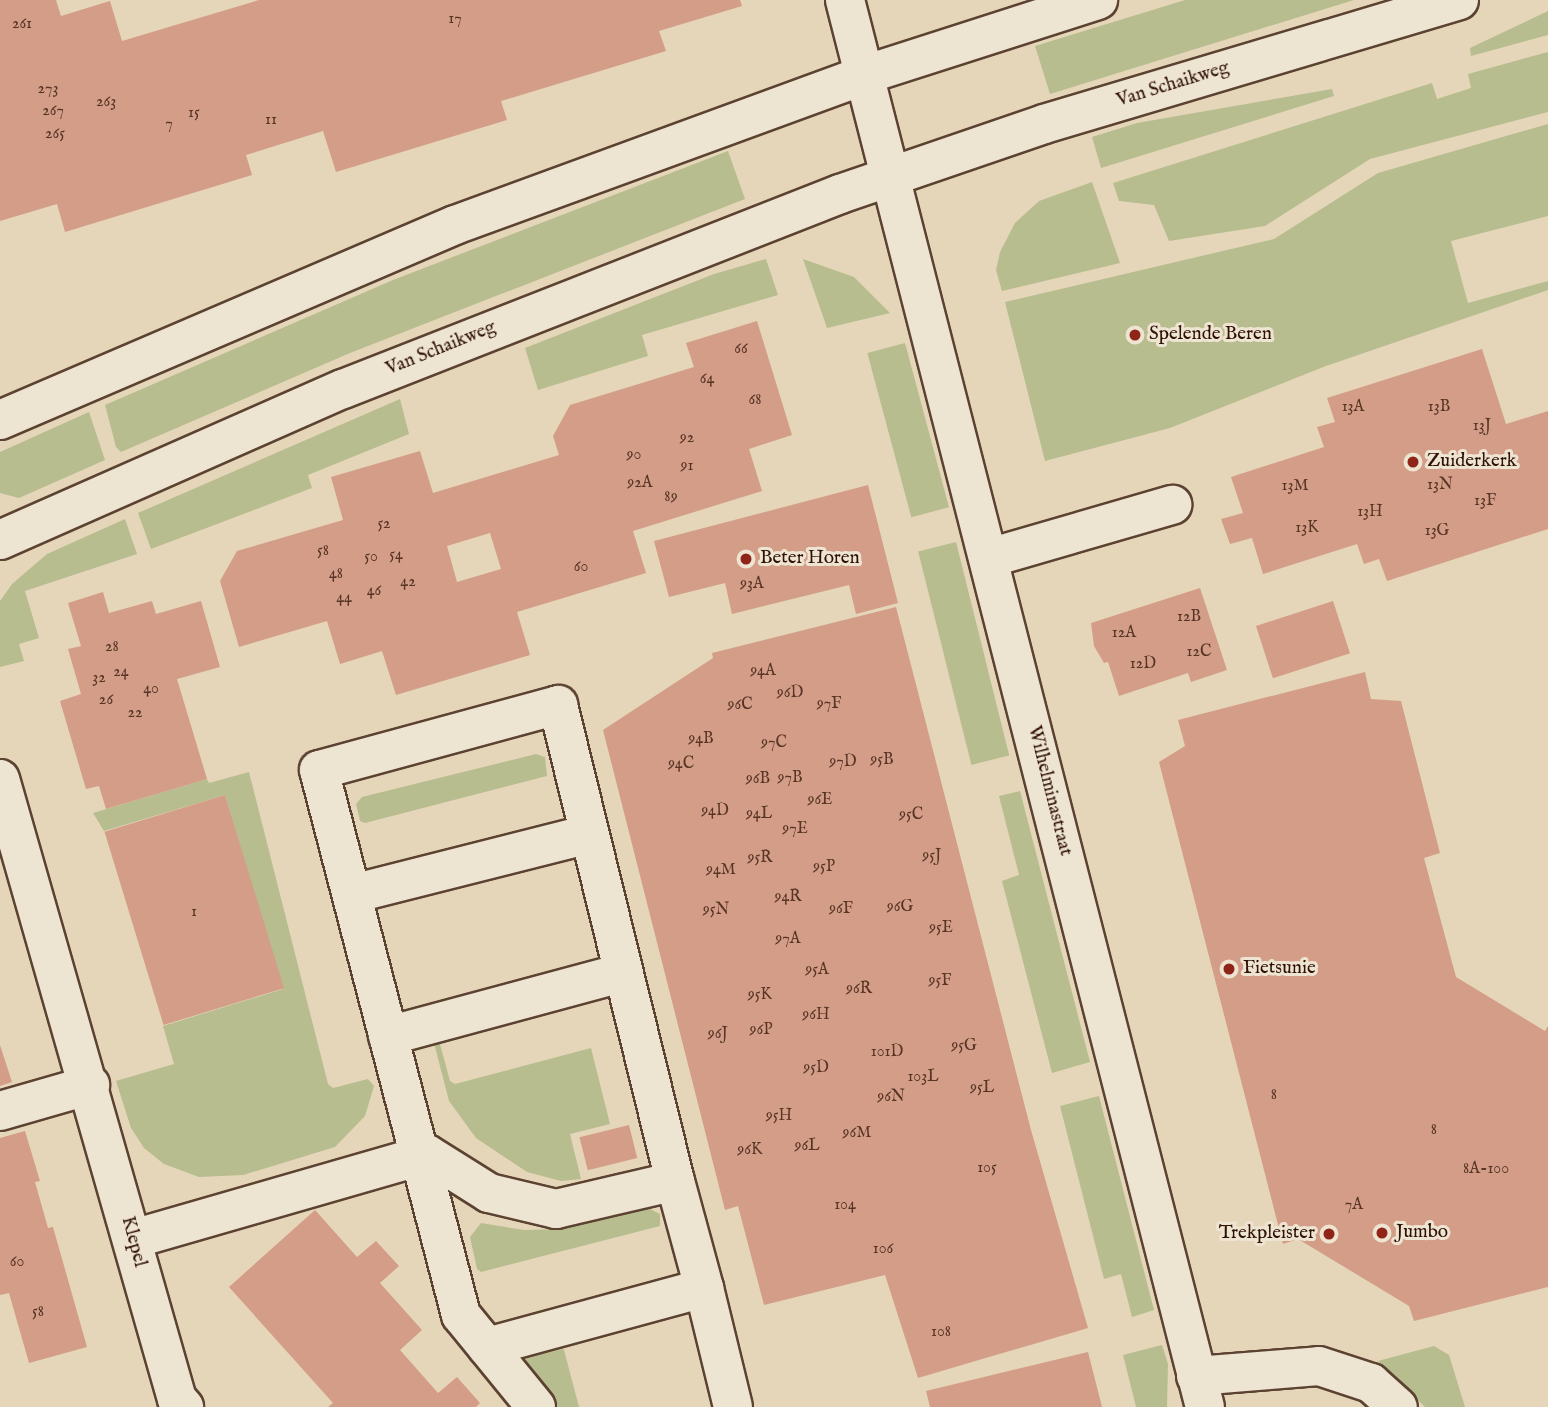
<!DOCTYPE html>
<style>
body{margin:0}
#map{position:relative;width:1548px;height:1407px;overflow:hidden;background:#e5d6b9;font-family:"IM FELL English",serif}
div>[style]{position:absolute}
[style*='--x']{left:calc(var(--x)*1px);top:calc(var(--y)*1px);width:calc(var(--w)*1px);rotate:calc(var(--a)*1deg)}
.green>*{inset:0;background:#b7bd8e;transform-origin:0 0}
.building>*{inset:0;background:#d39d88;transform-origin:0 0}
.roads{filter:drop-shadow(2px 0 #5c4231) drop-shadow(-2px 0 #5c4231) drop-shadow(0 2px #5c4231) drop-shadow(0 -2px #5c4231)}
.minor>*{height:38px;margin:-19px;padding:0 19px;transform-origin:19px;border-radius:19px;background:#eee4d2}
.dots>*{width:19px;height:19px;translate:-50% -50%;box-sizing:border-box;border:4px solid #eee4d2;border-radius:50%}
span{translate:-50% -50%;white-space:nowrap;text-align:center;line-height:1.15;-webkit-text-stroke:6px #eee4d2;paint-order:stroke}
.number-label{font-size:16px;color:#583425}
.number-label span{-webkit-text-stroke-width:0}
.street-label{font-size:19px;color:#2f1104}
.poi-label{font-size:19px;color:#2f1104}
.left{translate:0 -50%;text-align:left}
.right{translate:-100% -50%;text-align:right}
</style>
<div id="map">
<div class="green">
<i style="clip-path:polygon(1185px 0,1354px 0,1050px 94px,1035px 46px)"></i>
<i style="clip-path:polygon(1548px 11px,1548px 35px,1471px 56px,1470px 48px)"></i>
<i style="clip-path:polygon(1548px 52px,1548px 112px,1370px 159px,1265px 226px,1169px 241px,1154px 205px,1119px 201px,1113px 183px,1432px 83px,1437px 99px,1471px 88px,1468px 74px)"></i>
<i style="clip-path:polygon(1332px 89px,1334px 96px,1101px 168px,1092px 137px,1137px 123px)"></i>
<i style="clip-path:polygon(1548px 124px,1548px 216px,1451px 241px,1468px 303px,1548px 281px,1548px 290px,1326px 366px,1170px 428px,1045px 461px,1005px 302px,1274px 239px,1378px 173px)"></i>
<i style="clip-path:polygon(728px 151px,745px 199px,350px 353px,121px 452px,116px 447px,105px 405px,393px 280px)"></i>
<i style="clip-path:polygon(1092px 182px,1120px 263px,1002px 291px,996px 270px,1000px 252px,1015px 223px,1039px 201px)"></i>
<i style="clip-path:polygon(766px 259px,778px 295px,642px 335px,648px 356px,538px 390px,525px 348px,714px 274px)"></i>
<i style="clip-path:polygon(803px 259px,854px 277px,890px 313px,827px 328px)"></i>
<i style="left:905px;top:343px;width:170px;height:39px;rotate:75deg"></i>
<i style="clip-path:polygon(400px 399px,409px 434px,308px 475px,312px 488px,151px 549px,138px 513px)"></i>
<i style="clip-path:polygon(89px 412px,105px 460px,19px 498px,0 493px,0 452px)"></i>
<i style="clip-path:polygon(125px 519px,137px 554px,25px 591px,39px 638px,19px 644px,24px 661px,0 667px,0 601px,12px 584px,47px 554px)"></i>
<i style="left:956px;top:542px;width:220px;height:39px;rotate:76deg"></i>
<i style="clip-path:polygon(536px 754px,545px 757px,547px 776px,365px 823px,360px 821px,356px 804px,362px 797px)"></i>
<i style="clip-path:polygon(249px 772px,328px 1084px,333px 1088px,368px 1079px,374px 1086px,365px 1116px,335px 1147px,243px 1175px,199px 1177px,164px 1164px,144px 1148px,131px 1128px,116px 1081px,174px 1064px,163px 1026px,283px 989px,225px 795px,104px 831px,93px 813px,207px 779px,209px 783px)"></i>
<i style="clip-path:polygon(1020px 791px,1090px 1062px,1052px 1073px,1002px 881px,1019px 875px,999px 796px)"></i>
<i style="clip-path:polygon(434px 1043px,440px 1044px,450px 1081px,455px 1084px,591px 1048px,610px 1124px,570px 1134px,581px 1179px,561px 1181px,527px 1172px,476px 1138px,449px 1101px)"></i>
<i style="clip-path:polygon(1099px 1096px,1154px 1310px,1132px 1317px,1121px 1274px,1104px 1279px,1060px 1106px)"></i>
<i style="clip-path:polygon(648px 1208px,660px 1214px,660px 1226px,481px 1272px,477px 1269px,470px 1237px,481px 1223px,524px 1230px,562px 1229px)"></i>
<i style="clip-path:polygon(1162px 1345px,1168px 1364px,1167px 1407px,1136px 1407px,1123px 1355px)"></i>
<i style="clip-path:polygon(1434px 1346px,1449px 1355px,1465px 1407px,1425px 1407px,1378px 1361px)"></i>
<i style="clip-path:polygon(563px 1349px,564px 1350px,579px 1407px,557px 1407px,522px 1365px,527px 1357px)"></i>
</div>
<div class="building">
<i style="clip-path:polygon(0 0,56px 0,61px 16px,110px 1px,122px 41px,259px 0,740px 0,742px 6px,659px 31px,666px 51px,501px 101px,507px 120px,336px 172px,323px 131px,246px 155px,252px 175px,65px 232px,57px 204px,0 221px)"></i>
<i style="clip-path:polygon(evenodd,757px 321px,792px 435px,749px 449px,762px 491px,633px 531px,646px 573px,517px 612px,530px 655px,396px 695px,382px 651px,340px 664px,327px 621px,239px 647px,220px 581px,237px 551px,343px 520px,331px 477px,420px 451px,433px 493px,559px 455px,553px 436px,570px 405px,694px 367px,686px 343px,757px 321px,490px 533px,501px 569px,457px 582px,447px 546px,490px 533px)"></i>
<i style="clip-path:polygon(1482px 349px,1506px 424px,1548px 411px,1548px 529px,1387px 581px,1379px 559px,1364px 564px,1357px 544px,1263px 574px,1252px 538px,1230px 544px,1221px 519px,1243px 513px,1231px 477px,1324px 447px,1317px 427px,1335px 422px,1327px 398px)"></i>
<i style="clip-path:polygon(868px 485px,898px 603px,856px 614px,849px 585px,732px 614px,725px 583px,669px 597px,654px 541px)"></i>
<i style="clip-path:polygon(1200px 588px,1227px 670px,1191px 682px,1188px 673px,1119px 696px,1108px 662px,1104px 663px,1094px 646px,1091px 623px)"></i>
<i style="clip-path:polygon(103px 592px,109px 613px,152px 601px,156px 614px,201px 601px,220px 667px,177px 679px,207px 779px,106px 809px,99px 786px,86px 789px,60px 701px,81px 694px,68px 649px,81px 646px,68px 603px)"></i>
<i style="left:1333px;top:601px;width:55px;height:81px;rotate:72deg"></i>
<i style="clip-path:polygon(896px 607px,1031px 1130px,1088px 1328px,918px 1378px,885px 1275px,764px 1305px,738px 1206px,725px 1210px,603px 730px,713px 658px,712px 653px)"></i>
<i style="clip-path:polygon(1365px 672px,1371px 699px,1401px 701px,1440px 853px,1424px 858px,1456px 977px,1545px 1031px,1548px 1026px,1548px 1287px,1414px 1321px,1409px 1306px,1298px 1239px,1283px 1244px,1159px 762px,1185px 746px,1178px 720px)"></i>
<i style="left:225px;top:795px;width:202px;height:126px;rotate:73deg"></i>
<i style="clip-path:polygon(0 1045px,12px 1082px,0 1086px)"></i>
<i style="left:629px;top:1125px;width:34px;height:51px;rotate:76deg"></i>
<i style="clip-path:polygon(25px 1131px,40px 1181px,35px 1182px,48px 1228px,53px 1227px,87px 1347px,29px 1363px,9px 1293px,0 1295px,0 1138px)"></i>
<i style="clip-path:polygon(315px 1210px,357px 1257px,376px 1241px,399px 1266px,380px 1283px,422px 1330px,400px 1350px,438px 1393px,457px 1377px,480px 1403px,476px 1407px,328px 1407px,333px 1403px,229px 1287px)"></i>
<i style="clip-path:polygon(1088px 1352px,1102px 1407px,930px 1407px,926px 1391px)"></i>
</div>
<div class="roads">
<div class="minor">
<i style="--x:845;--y:0;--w:1452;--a:75.65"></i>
<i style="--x:0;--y:420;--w:495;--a:-23.2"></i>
<i style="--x:455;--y:225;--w:436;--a:-20.1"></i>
<i style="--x:864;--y:75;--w:246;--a:-17.8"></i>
<i style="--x:0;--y:540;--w:375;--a:-23.8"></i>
<i style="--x:343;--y:389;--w:534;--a:-21.42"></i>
<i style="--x:840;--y:194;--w:216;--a:-18.9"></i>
<i style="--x:1044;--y:124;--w:433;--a:-16.6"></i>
<i style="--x:989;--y:558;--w:191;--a:-16.2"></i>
<i style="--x:0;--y:779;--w:645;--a:74.07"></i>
<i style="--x:177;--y:1399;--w:11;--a:49"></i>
<i style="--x:352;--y:894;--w:244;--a:-14.2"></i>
<i style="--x:388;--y:1036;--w:242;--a:-15.1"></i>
<i style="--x:0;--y:1111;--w:94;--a:-16.1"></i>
<i style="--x:133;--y:1239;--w:306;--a:-16.1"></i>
<i style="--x:427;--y:1154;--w:73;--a:32.2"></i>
<i style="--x:489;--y:1193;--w:69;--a:13.4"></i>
<i style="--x:556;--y:1209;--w:122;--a:-13.2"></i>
<i style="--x:675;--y:1181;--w:111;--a:74.8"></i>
<i style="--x:704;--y:1288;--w:225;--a:164.8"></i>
<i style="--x:704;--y:1288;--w:122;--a:76.3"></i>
<i style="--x:1196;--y:1376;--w:123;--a:-4.6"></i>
<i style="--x:1319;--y:1366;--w:55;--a:18.1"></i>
<i style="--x:1371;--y:1383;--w:36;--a:42"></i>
<i style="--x:536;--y:1407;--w:119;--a:-129.2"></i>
<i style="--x:461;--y:1315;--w:563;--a:-104.6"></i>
<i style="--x:319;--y:770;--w:248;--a:-15.2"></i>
<i style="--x:558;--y:705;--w:490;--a:76.2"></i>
</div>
</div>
<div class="dots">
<i style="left:1135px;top:335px;background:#8f2418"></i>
<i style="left:1413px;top:462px;background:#8f2418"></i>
<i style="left:746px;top:559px;background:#8f2418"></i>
<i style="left:1229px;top:969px;background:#8f2418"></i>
<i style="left:1382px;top:1233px;background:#8f2418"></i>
<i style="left:1329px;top:1234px;background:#8f2418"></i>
</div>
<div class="number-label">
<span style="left:455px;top:19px">17</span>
<span style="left:22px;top:24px">261</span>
<span style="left:48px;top:89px">273</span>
<span style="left:106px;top:102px">263</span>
<span style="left:53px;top:111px">267</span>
<span style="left:194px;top:113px">15</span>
<span style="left:271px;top:120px">11</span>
<span style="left:169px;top:124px">7</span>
<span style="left:55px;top:134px">265</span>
<span style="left:741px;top:349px">66</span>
<span style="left:707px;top:379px">64</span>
<span style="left:755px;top:400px">68</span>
<span style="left:1353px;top:407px">13A</span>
<span style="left:1439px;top:407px">13B</span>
<span style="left:1482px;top:426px">13J</span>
<span style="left:687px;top:438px">92</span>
<span style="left:634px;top:455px">90</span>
<span style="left:687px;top:466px">91</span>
<span style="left:640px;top:483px">92A</span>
<span style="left:1440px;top:485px">13N</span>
<span style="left:1295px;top:486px">13M</span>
<span style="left:671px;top:497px">89</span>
<span style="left:1485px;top:501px">13F</span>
<span style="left:1370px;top:512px">13H</span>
<span style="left:384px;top:524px">52</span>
<span style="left:1307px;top:528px">13K</span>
<span style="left:1437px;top:531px">13G</span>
<span style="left:323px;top:551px">58</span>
<span style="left:396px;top:555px">54</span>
<span style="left:371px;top:557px">50</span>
<span style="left:581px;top:567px">60</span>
<span style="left:336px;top:574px">48</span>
<span style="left:408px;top:582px">42</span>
<span style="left:752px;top:584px">93A</span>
<span style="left:374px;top:591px">46</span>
<span style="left:344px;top:598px">44</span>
<span style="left:1189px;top:617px">12B</span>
<span style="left:1124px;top:633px">12A</span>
<span style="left:112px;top:647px">28</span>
<span style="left:1199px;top:652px">12C</span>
<span style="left:1143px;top:664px">12D</span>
<span style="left:763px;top:671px">94A</span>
<span style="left:121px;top:672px">24</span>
<span style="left:99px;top:678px">32</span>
<span style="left:151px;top:689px">40</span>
<span style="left:790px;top:693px">96D</span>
<span style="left:106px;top:700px">26</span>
<span style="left:829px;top:704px">97F</span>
<span style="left:740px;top:705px">96C</span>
<span style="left:135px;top:713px">22</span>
<span style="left:701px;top:739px">94B</span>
<span style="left:774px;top:743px">97C</span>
<span style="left:882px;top:760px">95B</span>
<span style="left:843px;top:762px">97D</span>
<span style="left:681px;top:764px">94C</span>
<span style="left:790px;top:778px">97B</span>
<span style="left:758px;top:779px">96B</span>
<span style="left:820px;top:800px">96E</span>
<span style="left:715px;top:811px">94D</span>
<span style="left:759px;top:814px">94L</span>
<span style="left:911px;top:815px">95C</span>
<span style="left:795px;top:829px">97E</span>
<span style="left:932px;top:856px">95J</span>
<span style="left:760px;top:858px">95R</span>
<span style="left:824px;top:867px">95P</span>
<span style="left:721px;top:870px">94M</span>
<span style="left:788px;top:897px">94R</span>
<span style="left:900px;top:907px">96G</span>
<span style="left:841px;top:909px">96F</span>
<span style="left:716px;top:910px">95N</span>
<span style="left:194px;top:912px">1</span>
<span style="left:941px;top:928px">95E</span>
<span style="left:788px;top:939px">97A</span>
<span style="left:817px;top:970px">95A</span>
<span style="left:940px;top:981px">95F</span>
<span style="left:859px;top:989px">96R</span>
<span style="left:760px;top:995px">95K</span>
<span style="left:816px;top:1015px">96H</span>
<span style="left:761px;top:1030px">96P</span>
<span style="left:718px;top:1034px">96J</span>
<span style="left:964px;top:1046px">95G</span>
<span style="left:887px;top:1052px">101D</span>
<span style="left:816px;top:1068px">95D</span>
<span style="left:923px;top:1077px">103L</span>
<span style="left:982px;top:1088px">95L</span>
<span style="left:1274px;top:1095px">8</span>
<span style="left:891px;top:1097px">96N</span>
<span style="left:779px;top:1116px">95H</span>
<span style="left:1434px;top:1130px">8</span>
<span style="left:857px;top:1133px">96M</span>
<span style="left:807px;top:1146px">96L</span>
<span style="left:750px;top:1150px">96K</span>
<span style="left:987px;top:1168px">105</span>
<span style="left:1486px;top:1169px">8A-100</span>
<span style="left:845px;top:1205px">104</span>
<span style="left:1354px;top:1205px">7A</span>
<span style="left:883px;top:1249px">106</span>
<span style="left:17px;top:1262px">60</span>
<span style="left:38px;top:1312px">58</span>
<span style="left:941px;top:1332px">108</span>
</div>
<div class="street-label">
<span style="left:1173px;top:85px;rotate:-17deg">Van Schaikweg</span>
<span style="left:441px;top:349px;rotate:-22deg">Van Schaikweg</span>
<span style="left:1049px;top:791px;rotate:76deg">Wilhelminastraat</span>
<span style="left:133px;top:1242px;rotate:75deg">Klepel</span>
</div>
<div class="poi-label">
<span class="left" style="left:1149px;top:335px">Spelende Beren</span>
<span class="left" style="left:1427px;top:462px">Zuiderkerk</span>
<span class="left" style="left:760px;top:559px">Beter Horen</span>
<span class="left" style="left:1243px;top:969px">Fietsunie</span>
<span class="left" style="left:1396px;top:1233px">Jumbo</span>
<span class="right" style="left:1315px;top:1234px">Trekpleister</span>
</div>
</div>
